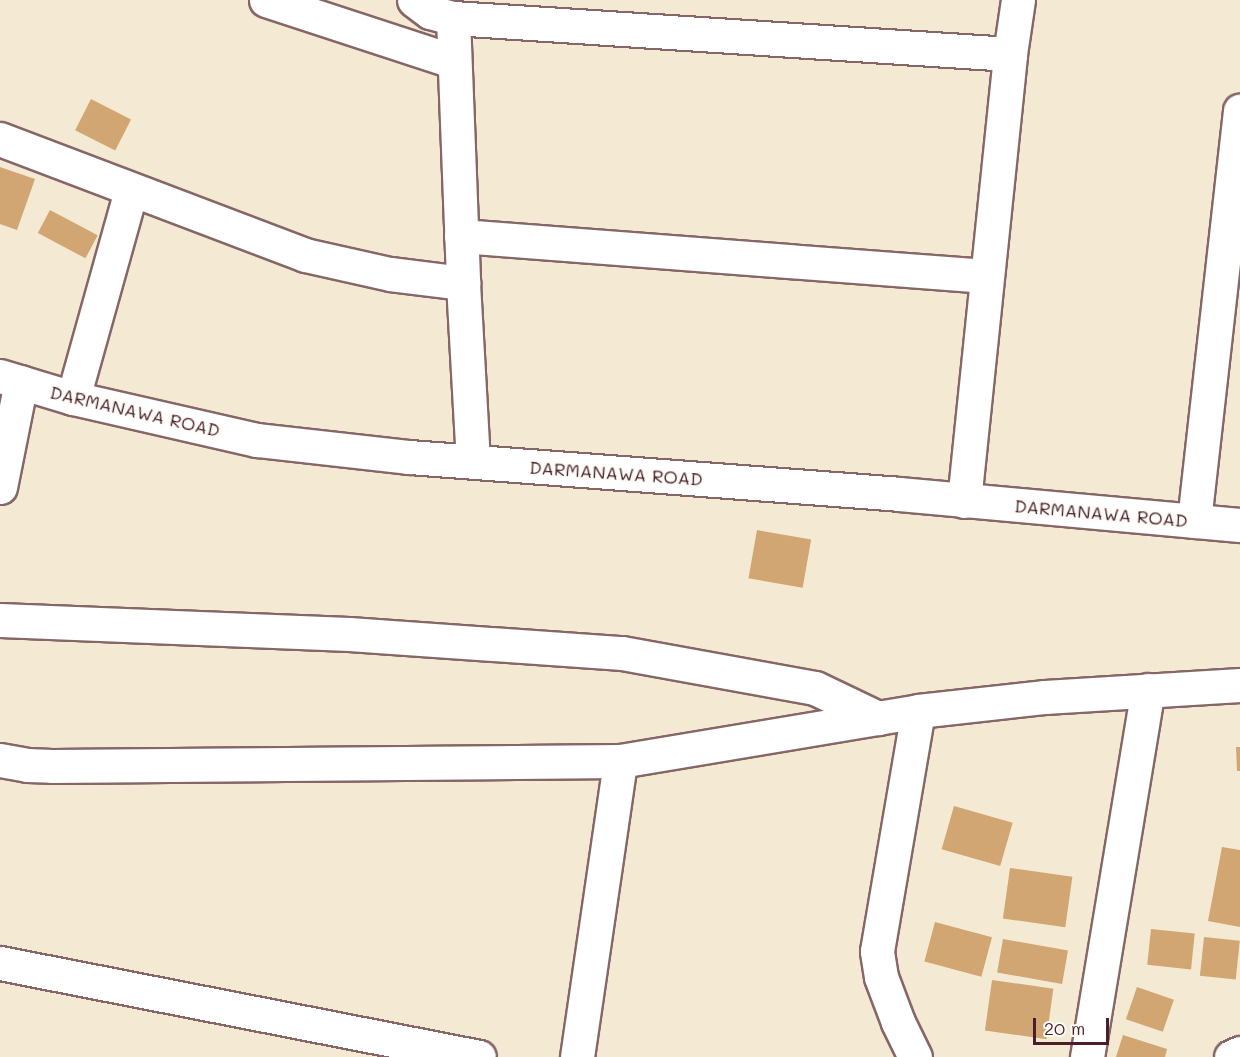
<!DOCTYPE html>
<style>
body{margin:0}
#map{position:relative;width:1240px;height:1057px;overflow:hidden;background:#f4ead4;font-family:Mali,sans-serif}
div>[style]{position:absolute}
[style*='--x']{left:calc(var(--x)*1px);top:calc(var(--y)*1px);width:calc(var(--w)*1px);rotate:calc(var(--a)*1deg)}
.building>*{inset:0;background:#d1a672;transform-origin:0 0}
.roads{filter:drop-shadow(2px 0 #866666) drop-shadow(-2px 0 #866666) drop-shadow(0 2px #866666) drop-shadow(0 -2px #866666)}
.minor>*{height:33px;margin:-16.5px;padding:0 16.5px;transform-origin:16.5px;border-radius:16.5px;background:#fff}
span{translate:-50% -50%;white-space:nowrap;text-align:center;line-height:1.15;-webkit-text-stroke:4.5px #fdfcf7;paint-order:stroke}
.street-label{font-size:18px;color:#4a1f2b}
.scale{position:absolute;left:1033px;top:1018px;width:76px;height:27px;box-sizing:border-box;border:3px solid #4a1f2b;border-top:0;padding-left:8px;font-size:18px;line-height:21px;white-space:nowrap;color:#4a1f2b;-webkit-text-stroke:4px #fdfcf7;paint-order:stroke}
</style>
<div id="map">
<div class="building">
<i style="left:91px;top:99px;width:45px;height:35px;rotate:27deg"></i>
<i style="clip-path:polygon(0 167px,35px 179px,17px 230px,0 224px)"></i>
<i style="left:50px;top:210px;width:54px;height:26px;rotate:28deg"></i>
<i style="left:757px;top:530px;width:55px;height:49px;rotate:10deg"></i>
<i style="clip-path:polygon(1236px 747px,1240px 747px,1240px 771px,1237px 771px)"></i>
<i style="left:954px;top:806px;width:61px;height:45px;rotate:16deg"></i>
<i style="clip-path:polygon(1222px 847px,1240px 850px,1240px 927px,1208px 921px)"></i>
<i style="left:1010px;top:868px;width:63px;height:51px;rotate:8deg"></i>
<i style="left:935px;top:922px;width:59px;height:41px;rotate:15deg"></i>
<i style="left:1151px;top:929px;width:44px;height:36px;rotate:6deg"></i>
<i style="left:1204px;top:937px;width:36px;height:39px;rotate:6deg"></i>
<i style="left:1003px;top:939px;width:66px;height:34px;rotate:10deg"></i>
<i style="left:992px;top:980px;width:62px;height:51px;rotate:8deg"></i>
<i style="left:1137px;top:987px;width:39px;height:34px;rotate:19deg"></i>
<i style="clip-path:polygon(1123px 1035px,1167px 1049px,1165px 1057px,1116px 1057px)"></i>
</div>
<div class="roads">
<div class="minor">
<i style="--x:266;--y:0;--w:197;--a:18.1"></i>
<i style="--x:414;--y:0;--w:20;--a:37"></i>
<i style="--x:430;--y:12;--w:24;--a:15"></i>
<i style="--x:453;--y:18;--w:558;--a:3.7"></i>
<i style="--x:453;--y:18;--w:265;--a:87.8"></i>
<i style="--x:463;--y:283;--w:179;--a:86.8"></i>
<i style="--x:0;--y:139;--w:326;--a:20.8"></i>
<i style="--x:305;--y:255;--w:87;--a:12.6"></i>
<i style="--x:390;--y:274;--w:74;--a:7"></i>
<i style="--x:461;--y:236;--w:527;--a:4.36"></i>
<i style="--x:0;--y:376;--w:76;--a:16.8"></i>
<i style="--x:73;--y:398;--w:189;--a:12.9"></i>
<i style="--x:257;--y:440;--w:153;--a:6.4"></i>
<i style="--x:409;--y:457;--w:491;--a:4.3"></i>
<i style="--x:899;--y:494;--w:342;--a:5.2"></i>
<i style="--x:73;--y:398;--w:216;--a:-74.4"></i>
<i style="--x:0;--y:487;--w:107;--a:-78.7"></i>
<i style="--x:964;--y:501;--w:449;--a:-84.1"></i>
<i style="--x:1010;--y:54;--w:55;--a:-81.6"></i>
<i style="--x:1194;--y:521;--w:413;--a:-83.6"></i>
<i style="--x:0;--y:620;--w:349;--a:2.3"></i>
<i style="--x:349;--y:634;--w:274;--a:4"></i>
<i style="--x:622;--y:653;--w:196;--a:10.3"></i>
<i style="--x:815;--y:688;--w:70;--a:25.5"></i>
<i style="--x:0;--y:760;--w:27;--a:10"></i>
<i style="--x:27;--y:765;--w:25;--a:2"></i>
<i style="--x:52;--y:766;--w:568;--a:-0.5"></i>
<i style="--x:620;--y:761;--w:302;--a:-9.5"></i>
<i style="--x:918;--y:711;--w:128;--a:-6.3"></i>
<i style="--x:1045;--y:697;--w:195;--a:-3.5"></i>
<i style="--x:0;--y:963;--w:488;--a:11.1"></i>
<i style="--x:577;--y:1057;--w:299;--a:-81.7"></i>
<i style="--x:915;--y:1057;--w:39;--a:-116"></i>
<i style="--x:898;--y:1022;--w:48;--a:-110.7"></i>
<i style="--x:881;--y:977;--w:26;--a:-99"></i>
<i style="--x:877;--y:951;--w:243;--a:-80.3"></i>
<i style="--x:1087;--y:1057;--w:372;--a:-80.6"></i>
<i style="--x:1231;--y:1057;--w:10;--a:-24"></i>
</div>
</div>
<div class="street-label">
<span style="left:135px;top:411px;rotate:13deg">DARMANAWA ROAD</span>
<span style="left:616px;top:473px;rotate:4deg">DARMANAWA ROAD</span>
<span style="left:1101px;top:513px;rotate:5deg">DARMANAWA ROAD</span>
</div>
<div class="scale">20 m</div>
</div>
